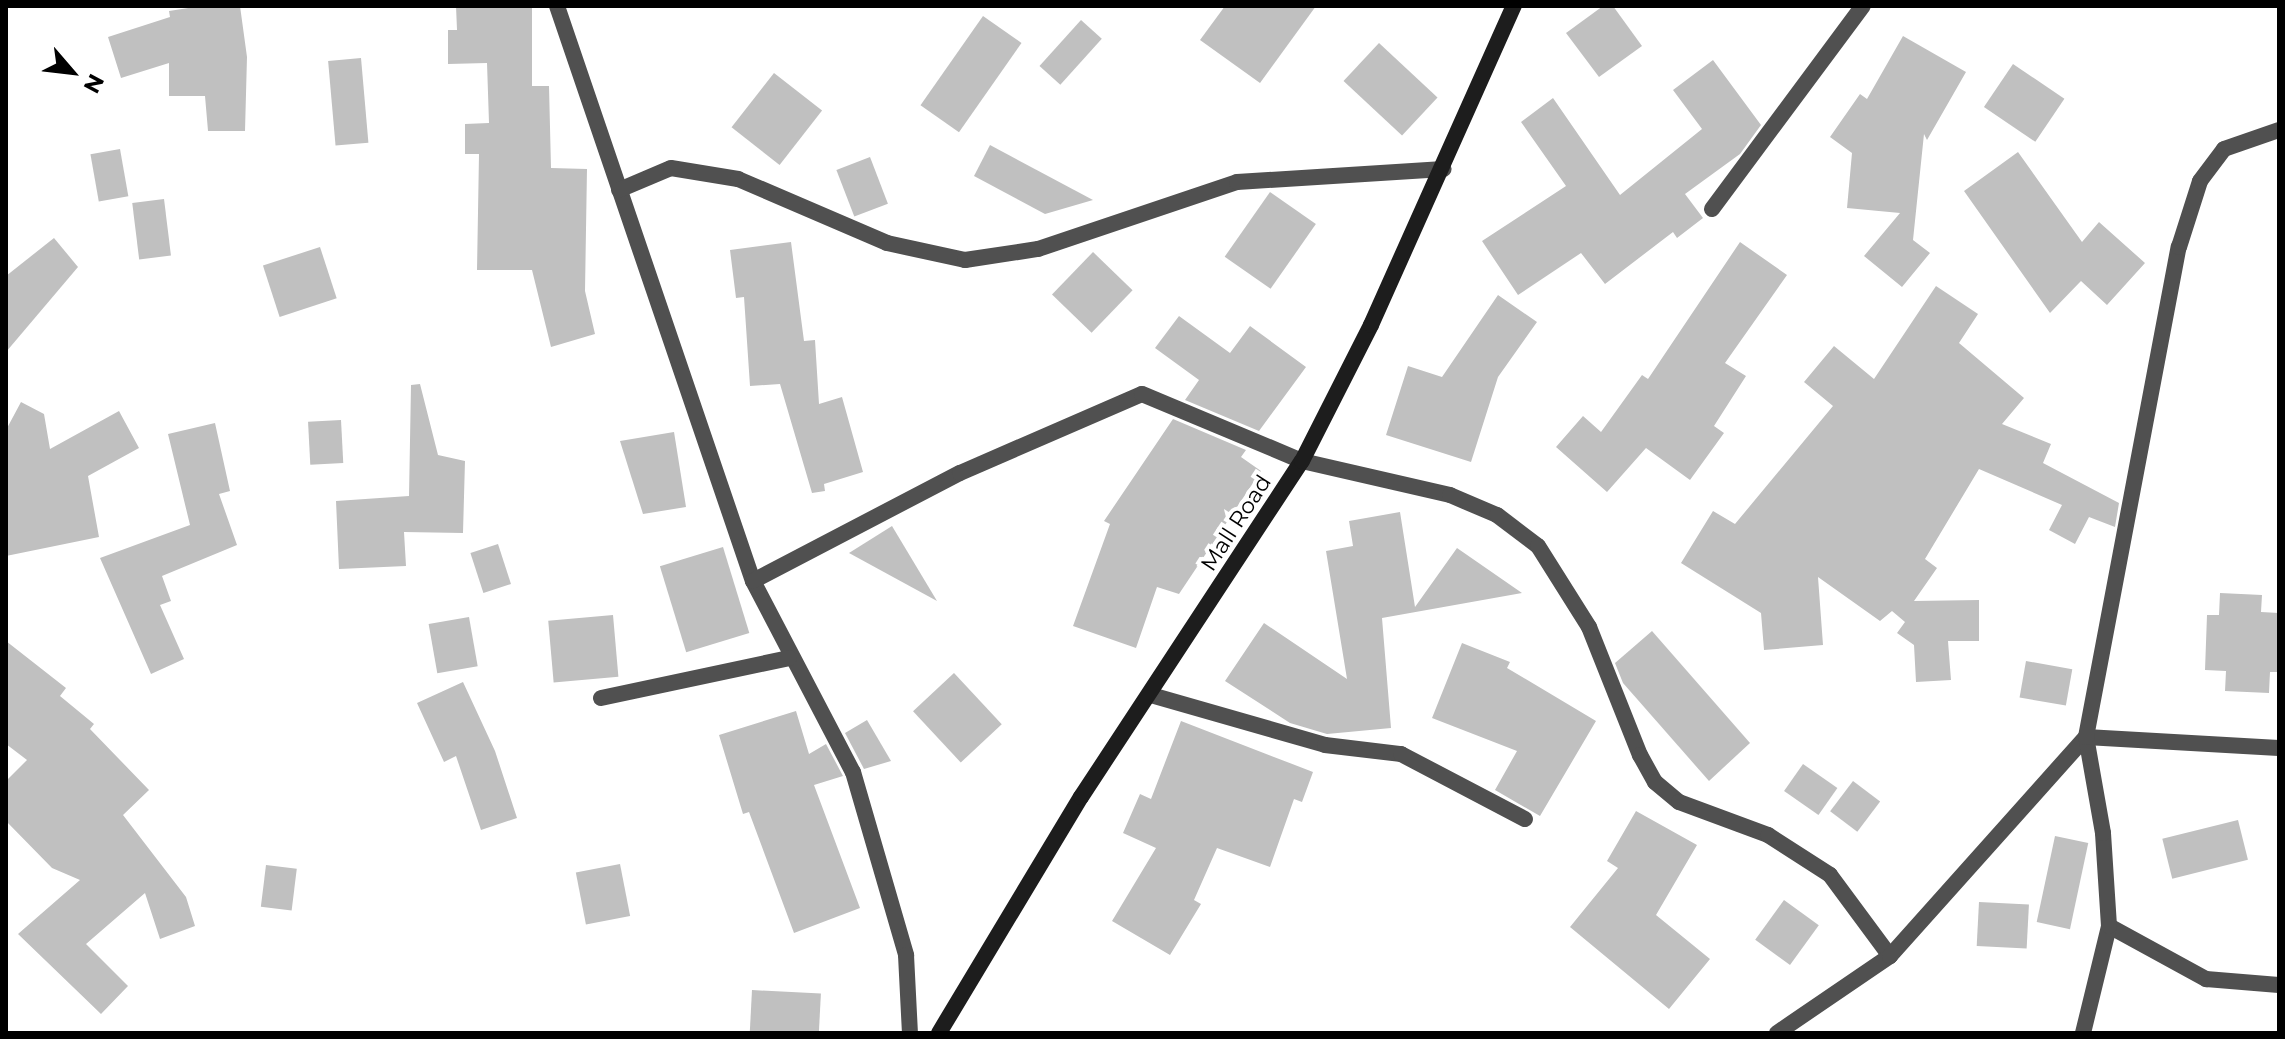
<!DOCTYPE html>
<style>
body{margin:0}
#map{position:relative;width:2285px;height:1039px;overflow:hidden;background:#fff;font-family:Montserrat,sans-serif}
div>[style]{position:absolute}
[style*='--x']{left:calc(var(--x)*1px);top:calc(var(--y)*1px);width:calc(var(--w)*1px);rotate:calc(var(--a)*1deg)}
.building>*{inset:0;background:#c0c0c0;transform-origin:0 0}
.street>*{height:16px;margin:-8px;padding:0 8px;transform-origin:8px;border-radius:8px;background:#505050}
.secondary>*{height:16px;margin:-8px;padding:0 8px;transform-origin:8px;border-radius:8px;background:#1d1d1d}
span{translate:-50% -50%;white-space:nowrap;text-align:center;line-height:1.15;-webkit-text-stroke:8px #fff;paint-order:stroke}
.street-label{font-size:22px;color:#000}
.frame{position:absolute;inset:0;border:8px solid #000;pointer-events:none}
.north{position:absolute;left:32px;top:32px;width:80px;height:80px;-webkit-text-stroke:6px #fff;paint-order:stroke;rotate:118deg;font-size:22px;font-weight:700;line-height:32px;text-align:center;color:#000}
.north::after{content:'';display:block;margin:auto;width:28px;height:36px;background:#000;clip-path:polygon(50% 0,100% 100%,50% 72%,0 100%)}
</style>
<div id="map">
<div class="building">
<i style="clip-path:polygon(201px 6px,240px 6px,247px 57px,245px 131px,208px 131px,205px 96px,169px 96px,169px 63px,121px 78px,108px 37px,170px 17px,169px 11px)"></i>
<i style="clip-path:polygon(456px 6px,532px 6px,532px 86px,549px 86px,551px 168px,587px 169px,585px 291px,595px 334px,551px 347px,532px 270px,477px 270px,479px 154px,465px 154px,465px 124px,489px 123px,487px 63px,448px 64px,448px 30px,457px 30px)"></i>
<i style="clip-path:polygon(1225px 6px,1316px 6px,1260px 83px,1200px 40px)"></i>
<i style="clip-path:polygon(1603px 6px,1613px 6px,1642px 46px,1599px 77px,1566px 33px)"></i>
<i style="left:983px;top:16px;width:47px;height:109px;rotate:35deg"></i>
<i style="left:1081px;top:20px;width:28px;height:62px;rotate:42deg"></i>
<i style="clip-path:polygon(1903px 36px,1966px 72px,1927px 140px,1924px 134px,1913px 240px,1930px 253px,1902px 287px,1864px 256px,1900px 213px,1847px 208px,1852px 153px,1830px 137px,1860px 94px,1867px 99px)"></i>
<i style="left:1379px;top:43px;width:80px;height:52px;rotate:43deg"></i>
<i style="left:361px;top:58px;width:85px;height:33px;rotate:85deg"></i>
<i style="clip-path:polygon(1713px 60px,1761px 125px,1740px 154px,1685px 194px,1703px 218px,1677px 238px,1673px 232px,1605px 284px,1581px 253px,1518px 295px,1482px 241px,1566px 186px,1521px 122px,1553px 98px,1620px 195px,1702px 129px,1673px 90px)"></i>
<i style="left:2013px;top:64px;width:62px;height:52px;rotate:34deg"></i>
<i style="left:774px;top:73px;width:61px;height:69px;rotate:38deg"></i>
<i style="clip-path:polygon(990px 145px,1093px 200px,1045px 214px,974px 176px)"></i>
<i style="left:120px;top:149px;width:48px;height:30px;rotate:80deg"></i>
<i style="clip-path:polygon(2018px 152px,2082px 242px,2099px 222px,2145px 263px,2107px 305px,2081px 281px,2050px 313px,1964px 191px)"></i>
<i style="left:870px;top:157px;width:50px;height:36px;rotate:69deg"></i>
<i style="left:1270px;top:192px;width:56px;height:79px;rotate:35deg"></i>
<i style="left:164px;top:199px;width:57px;height:32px;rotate:83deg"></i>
<i style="clip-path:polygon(54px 238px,78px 267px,6px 352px,6px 276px)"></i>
<i style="clip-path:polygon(791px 242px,804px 341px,815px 340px,819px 404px,842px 397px,863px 472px,824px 484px,825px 491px,812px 493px,780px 384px,750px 386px,744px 297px,736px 298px,730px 250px)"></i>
<i style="clip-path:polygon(1740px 242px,1787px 275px,1725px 363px,1746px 376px,1714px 426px,1724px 433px,1690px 480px,1646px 448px,1607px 492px,1556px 447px,1583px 416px,1601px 432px,1642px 375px,1648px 379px)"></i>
<i style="left:320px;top:247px;width:54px;height:60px;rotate:72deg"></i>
<i style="left:1093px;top:252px;width:55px;height:59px;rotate:44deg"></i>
<i style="clip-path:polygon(1936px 286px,1978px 314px,1959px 343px,2024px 398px,2002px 424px,2051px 444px,2043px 463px,2119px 503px,2115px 527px,2089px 517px,2075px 544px,2049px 530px,2062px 505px,1979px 469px,1925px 559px,1937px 568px,1914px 601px,1979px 600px,1979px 641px,1948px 641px,1951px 680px,1916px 682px,1914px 645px,1897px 633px,1905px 622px,1892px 611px,1880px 621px,1818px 577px,1823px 645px,1764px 650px,1761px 613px,1681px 563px,1713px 511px,1735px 524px,1833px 406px,1804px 382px,1834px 346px,1874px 379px)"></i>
<i style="clip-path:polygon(1498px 295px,1537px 322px,1498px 377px,1471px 462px,1386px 435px,1408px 366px,1442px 377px)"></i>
<i style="clip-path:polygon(1179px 316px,1230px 353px,1250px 326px,1306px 367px,1259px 431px,1185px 400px,1199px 380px,1155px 348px)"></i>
<i style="clip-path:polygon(420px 384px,438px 455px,465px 461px,463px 533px,404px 532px,406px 566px,339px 569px,336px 501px,409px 496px,411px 385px)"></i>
<i style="clip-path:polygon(21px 402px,44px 414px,50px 449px,119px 411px,139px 448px,88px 476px,99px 537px,6px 556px,6px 430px)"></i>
<i style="clip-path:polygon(1173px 419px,1246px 450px,1241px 457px,1261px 471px,1179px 594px,1157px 587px,1136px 648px,1073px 626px,1110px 524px,1104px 521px)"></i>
<i style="left:341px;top:420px;width:43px;height:33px;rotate:87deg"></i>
<i style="clip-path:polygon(215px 423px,230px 491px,219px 494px,237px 545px,162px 576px,171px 601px,160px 605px,184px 659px,151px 674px,100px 558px,190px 525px,168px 434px)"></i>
<i style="clip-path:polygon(674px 432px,686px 507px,643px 514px,620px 441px)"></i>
<i style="clip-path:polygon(1400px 512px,1415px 607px,1457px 548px,1522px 593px,1382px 618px,1391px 728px,1327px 734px,1290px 723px,1225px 681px,1264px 623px,1347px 679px,1326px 551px,1353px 546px,1349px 521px)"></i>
<i style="clip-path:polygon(892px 526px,937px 601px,849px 553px)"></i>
<i style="left:498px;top:544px;width:42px;height:29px;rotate:72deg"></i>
<i style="left:723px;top:547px;width:90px;height:66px;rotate:73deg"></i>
<i style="clip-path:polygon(2220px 593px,2262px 595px,2261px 612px,2279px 613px,2279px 672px,2270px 672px,2269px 693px,2225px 691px,2226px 671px,2205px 670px,2207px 615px,2219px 615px)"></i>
<i style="left:613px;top:615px;width:62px;height:65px;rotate:85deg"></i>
<i style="left:469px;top:617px;width:50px;height:41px;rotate:80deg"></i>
<i style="clip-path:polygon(1652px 631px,1750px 743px,1709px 781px,1623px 683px,1615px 663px)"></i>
<i style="clip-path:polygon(6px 641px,66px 688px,60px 696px,94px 724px,90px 729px,149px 790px,123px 815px,186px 897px,195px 926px,160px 939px,145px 893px,86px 944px,128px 986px,101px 1014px,18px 934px,80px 880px,52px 868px,6px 821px,6px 781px,27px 760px,6px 744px)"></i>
<i style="clip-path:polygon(1462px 643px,1510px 662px,1507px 668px,1596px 721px,1540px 816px,1495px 790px,1517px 751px,1432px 718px)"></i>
<i style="left:2026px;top:661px;width:47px;height:37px;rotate:10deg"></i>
<i style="left:954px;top:673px;width:70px;height:56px;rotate:47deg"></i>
<i style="clip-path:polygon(463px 682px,495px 751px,517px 818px,481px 830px,456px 756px,444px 762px,417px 703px)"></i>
<i style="clip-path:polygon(796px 711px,809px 754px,826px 744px,843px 776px,814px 785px,860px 908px,794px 933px,749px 812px,743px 814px,719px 735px)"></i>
<i style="clip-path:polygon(867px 720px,891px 761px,864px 769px,845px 733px)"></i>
<i style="clip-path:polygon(1181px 721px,1313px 772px,1302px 802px,1294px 799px,1270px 867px,1217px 848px,1194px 900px,1201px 904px,1170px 955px,1112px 921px,1156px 848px,1123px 833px,1140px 794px,1151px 799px)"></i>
<i style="left:1803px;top:764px;width:42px;height:33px;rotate:35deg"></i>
<i style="left:1853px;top:781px;width:34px;height:38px;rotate:37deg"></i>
<i style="clip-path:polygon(1636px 811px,1697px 845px,1656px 915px,1710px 959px,1669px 1009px,1570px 927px,1618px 868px,1607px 861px)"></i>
<i style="left:2238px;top:820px;width:41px;height:78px;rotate:76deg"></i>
<i style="left:2055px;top:836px;width:34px;height:88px;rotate:12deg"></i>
<i style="left:620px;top:864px;width:53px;height:45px;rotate:79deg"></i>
<i style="left:266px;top:865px;width:31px;height:42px;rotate:7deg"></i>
<i style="left:1784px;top:900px;width:43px;height:49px;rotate:36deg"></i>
<i style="left:1979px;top:902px;width:50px;height:44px;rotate:3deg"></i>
<i style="left:752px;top:990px;width:69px;height:43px;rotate:3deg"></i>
</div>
<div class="street">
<i style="--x:557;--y:6;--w:607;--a:71.18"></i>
<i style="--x:753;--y:581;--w:216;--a:62.4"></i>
<i style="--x:853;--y:772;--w:191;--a:73.8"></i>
<i style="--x:906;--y:955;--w:78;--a:87.1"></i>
<i style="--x:619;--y:190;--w:56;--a:-22.9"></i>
<i style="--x:671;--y:168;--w:68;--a:9.3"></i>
<i style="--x:738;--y:179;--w:162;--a:23.2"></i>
<i style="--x:887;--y:243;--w:80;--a:12.3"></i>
<i style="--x:965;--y:260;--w:74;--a:-8.6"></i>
<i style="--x:1038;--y:249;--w:210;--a:-18.6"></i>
<i style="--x:1237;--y:182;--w:207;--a:-3.6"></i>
<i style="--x:1712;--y:209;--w:253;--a:-53.4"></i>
<i style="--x:753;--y:581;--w:233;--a:-27.6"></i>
<i style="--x:960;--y:473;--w:198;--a:-23.5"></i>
<i style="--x:1142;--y:394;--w:173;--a:22.7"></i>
<i style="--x:1302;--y:461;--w:152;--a:12.9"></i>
<i style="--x:1450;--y:495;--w:51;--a:23.1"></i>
<i style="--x:1497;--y:515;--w:51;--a:37.1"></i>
<i style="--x:1538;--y:546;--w:96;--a:57.8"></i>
<i style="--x:1589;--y:627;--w:138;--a:68.3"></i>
<i style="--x:1640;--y:755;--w:31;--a:61"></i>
<i style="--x:1655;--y:782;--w:31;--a:40"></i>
<i style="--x:1679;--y:802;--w:95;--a:20.3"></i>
<i style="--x:1768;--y:835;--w:74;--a:32.8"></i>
<i style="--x:1830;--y:875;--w:101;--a:53.5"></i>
<i style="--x:1151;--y:695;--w:181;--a:16"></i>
<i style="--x:1325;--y:745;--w:77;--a:6.8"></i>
<i style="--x:1401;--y:754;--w:140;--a:27.7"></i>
<i style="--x:601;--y:698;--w:192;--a:-12"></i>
<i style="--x:2086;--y:737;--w:193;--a:3.3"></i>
<i style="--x:2109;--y:926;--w:111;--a:28.7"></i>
<i style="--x:2206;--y:979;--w:73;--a:4.7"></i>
<i style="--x:1777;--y:1033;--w:137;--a:-34.3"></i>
<i style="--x:1890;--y:956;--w:294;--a:-48.2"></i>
<i style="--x:2083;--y:1033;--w:110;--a:-76.3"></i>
<i style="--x:2109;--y:926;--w:93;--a:-93.7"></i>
<i style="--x:2103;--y:833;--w:97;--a:-100"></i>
<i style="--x:2086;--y:737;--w:499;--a:-79.3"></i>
<i style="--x:2179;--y:247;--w:69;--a:-72.3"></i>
<i style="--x:2200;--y:181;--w:40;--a:-53"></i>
<i style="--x:2224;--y:149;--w:58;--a:-19.1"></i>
</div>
<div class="secondary">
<i style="--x:939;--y:1033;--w:275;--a:-59"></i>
<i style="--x:1081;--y:797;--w:402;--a:-56.7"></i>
<i style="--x:1302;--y:461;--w:153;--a:-63.1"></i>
<i style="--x:1371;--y:325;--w:350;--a:-65.9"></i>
</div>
<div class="street-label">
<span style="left:1236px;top:523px;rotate:-57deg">Mall Road</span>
</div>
<div class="frame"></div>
<div class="north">N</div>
</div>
